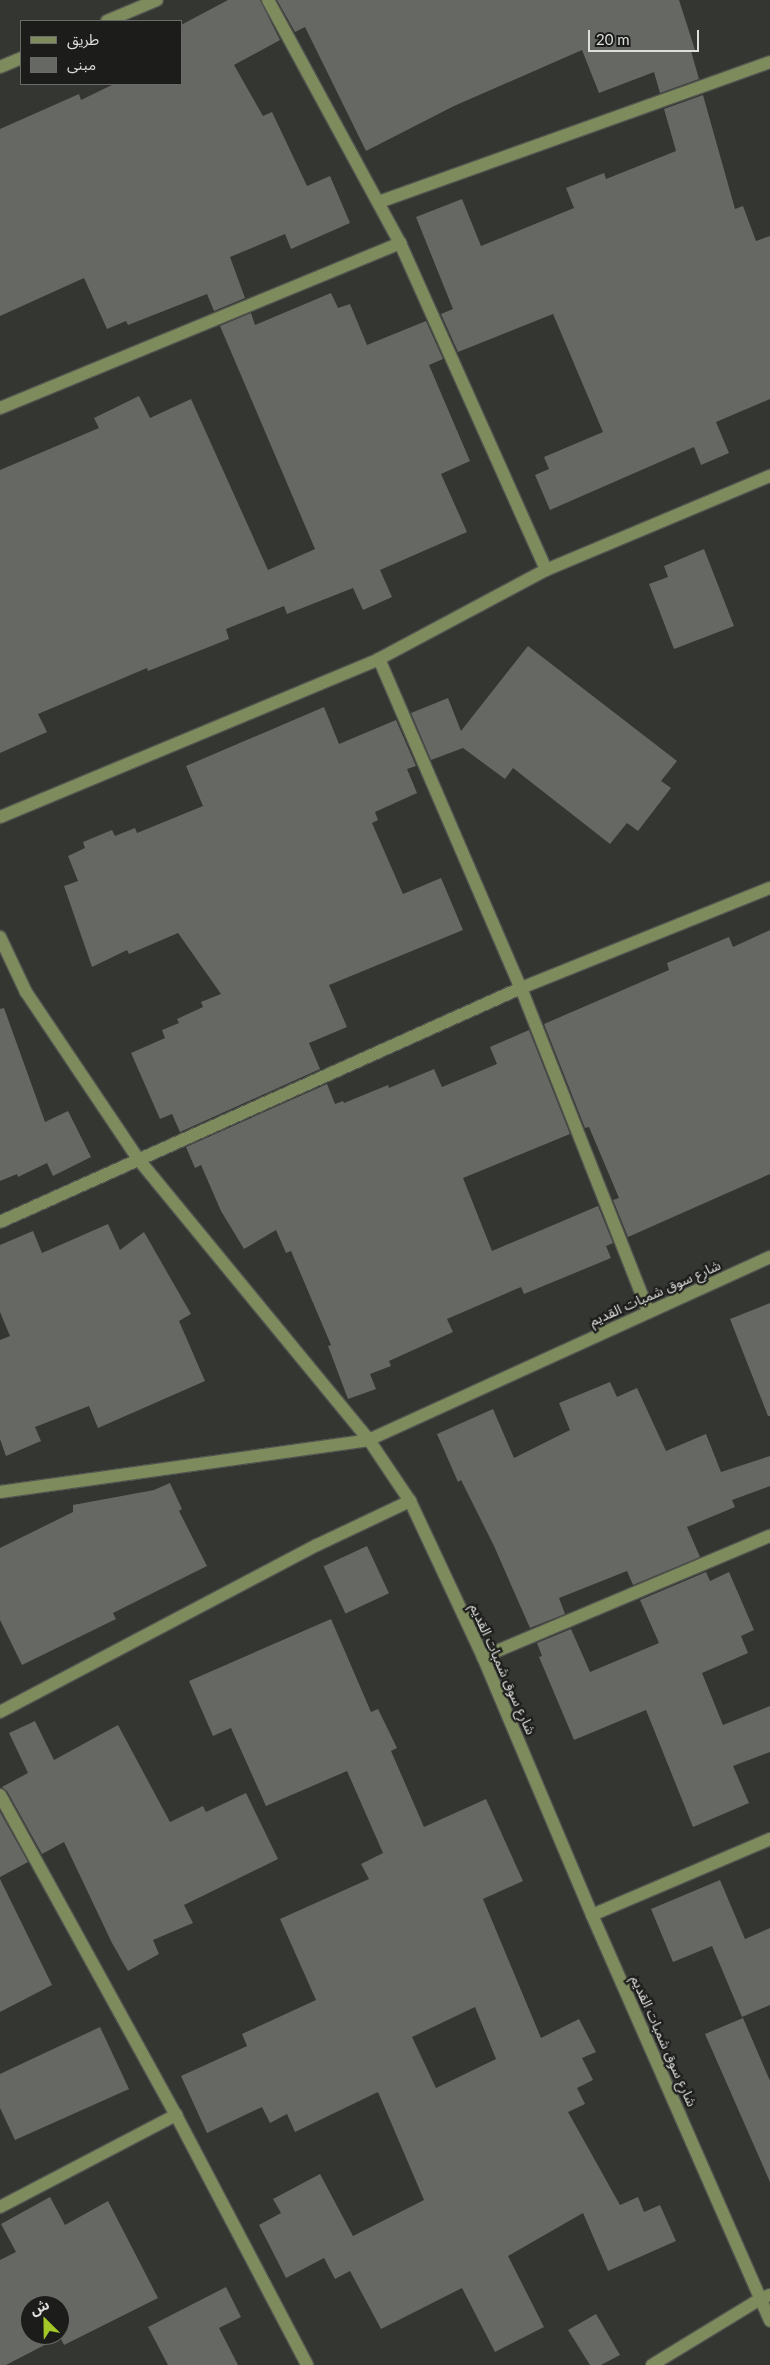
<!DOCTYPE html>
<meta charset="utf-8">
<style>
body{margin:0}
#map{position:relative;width:770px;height:2365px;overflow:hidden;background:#343631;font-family:Lato,"Noto Sans Arabic",sans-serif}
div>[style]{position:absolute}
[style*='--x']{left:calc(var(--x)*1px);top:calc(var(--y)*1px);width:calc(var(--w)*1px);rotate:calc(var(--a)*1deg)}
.building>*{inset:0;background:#666863;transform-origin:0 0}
.roads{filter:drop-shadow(1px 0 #525450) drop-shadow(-1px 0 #525450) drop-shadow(0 1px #525450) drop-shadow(0 -1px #525450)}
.minor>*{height:12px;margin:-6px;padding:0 6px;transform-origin:6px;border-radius:6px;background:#7e8c5d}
span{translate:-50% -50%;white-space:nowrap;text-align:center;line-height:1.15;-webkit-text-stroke:4.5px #1c1d1b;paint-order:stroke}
.street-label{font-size:14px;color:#dddfdc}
.legend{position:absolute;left:20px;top:20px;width:162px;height:65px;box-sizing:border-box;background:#1c1d1b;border:1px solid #696b68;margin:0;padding:6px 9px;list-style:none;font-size:15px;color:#dddfdc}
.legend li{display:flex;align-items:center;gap:10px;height:25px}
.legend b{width:25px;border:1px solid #696b68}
.north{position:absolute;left:20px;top:2295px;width:50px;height:50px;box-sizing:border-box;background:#1c1d1b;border:1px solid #696b68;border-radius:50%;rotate:337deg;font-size:14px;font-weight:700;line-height:20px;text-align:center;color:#dddfdc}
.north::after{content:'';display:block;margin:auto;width:18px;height:22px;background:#a3c927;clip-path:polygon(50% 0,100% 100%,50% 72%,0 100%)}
.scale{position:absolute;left:588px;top:30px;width:111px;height:22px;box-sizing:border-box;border:2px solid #dddfdc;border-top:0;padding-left:6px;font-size:15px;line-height:18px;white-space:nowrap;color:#dddfdc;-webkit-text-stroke:4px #1c1d1b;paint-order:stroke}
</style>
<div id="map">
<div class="building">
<i style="clip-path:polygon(228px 0,260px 0,280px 40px,234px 65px,263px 116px,272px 112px,307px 186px,330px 176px,350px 223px,291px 249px,285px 234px,230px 257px,245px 298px,214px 311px,207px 294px,128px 325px,126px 321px,107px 329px,84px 278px,0 316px,0 129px,79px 94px,81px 100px,114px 84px,181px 84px,181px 25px)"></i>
<i style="clip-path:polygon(277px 0,679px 0,695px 50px,691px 51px,699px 79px,660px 93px,654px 72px,599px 93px,582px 50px,454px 106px,366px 151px,305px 27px,295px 32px)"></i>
<i style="clip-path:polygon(703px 95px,735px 209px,743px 206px,756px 241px,770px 236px,770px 399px,716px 422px,729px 453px,701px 465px,694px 447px,550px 510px,535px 475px,549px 469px,544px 457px,603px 432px,553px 314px,458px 352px,441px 314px,453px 309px,416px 217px,462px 199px,481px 246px,574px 208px,566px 188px,604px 173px,606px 179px,676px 151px,664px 109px)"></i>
<i style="clip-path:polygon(331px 293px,338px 308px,350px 304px,367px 345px,426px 321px,443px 359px,429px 365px,470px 461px,441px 474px,467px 532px,380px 570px,392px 597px,363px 610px,353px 588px,287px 614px,284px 606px,226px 629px,229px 639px,148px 671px,147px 668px,38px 714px,47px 732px,0 753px,0 470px,99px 428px,94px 418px,139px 396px,150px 418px,191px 399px,268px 570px,315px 549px,220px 326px,251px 313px,255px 325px)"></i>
<i style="clip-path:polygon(704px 549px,734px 626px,674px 649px,649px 584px,668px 577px,664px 566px)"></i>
<i style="clip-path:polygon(528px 646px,677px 761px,661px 781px,671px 788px,638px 831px,627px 823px,610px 844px,513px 768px,505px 779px,463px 748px,431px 760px,411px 713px,448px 698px,461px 731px)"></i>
<i style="clip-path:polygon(324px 707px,339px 744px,396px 720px,416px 766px,407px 769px,417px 793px,375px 812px,378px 820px,372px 823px,403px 894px,441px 878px,463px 930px,329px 985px,347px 1027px,309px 1043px,320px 1069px,180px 1132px,172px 1114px,160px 1119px,131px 1053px,165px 1038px,162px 1030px,179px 1023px,177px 1019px,203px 1007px,201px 1002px,221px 994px,178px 933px,129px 954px,127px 950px,92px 967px,64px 886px,78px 881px,68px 856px,85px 848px,83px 842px,112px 830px,115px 836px,135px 828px,137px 833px,203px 806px,186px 766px)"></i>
<i style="clip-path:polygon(770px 930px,770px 1174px,628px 1237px,613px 1200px,619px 1198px,589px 1127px,585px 1128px,544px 1024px,669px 970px,667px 963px,729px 937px,733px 947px)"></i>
<i style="clip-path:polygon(4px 1008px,45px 1122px,68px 1111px,91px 1157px,53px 1176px,47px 1163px,18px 1177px,17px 1174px,0 1181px,0 1009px)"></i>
<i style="clip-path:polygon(529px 1030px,570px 1134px,463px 1178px,492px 1251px,598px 1206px,613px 1243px,606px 1246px,611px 1258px,524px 1294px,521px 1287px,447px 1319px,453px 1332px,389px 1361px,391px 1366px,370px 1374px,376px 1389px,348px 1399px,328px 1346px,331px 1345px,291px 1251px,286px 1253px,276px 1230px,244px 1249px,221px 1211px,201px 1165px,195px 1168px,186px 1147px,327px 1084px,335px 1104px,343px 1101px,344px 1103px,388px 1085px,389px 1088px,434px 1069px,442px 1087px,497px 1064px,490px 1047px)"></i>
<i style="clip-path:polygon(108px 1224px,120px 1250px,144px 1232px,191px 1314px,179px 1321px,205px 1381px,98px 1428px,89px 1406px,35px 1427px,41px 1441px,6px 1456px,0 1439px,0 1340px,10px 1336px,0 1312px,0 1245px,33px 1231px,42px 1253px)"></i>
<i style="clip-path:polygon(770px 1303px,770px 1416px,768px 1416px,730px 1319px)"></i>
<i style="clip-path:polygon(610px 1382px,617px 1397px,637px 1388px,666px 1451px,706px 1434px,721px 1472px,770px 1456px,770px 1486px,732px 1500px,735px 1507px,687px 1527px,700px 1557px,633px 1585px,627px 1571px,559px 1598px,565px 1614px,530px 1628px,494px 1546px,461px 1480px,458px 1482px,437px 1434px,493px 1409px,514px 1458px,570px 1430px,559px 1403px)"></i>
<i style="clip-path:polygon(170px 1483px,182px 1509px,179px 1511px,207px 1566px,113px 1613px,116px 1619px,22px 1665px,0 1620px,0 1548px,73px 1512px,73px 1505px,154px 1490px)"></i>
<i style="left:367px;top:1546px;width:52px;height:48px;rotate:65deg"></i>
<i style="clip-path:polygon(706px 1572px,710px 1581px,729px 1572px,754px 1630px,741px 1636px,748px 1653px,702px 1673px,723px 1725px,770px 1706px,770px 1752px,733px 1766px,749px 1803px,693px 1827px,646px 1710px,574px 1740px,539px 1657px,542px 1656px,537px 1643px,571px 1629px,590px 1672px,659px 1643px,640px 1600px)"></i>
<i style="clip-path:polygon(evenodd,331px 1619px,371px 1712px,378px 1709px,397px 1748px,391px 1751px,424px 1827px,486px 1799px,523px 1881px,483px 1899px,541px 2038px,579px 2019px,596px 2052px,582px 2058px,593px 2080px,577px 2088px,585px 2104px,568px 2112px,620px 2205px,638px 2197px,644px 2212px,660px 2205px,676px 2241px,608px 2271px,583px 2213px,508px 2256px,544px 2327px,495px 2352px,462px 2288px,381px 2329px,350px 2271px,335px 2279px,324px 2258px,286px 2278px,259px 2225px,281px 2213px,273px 2199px,320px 2174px,353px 2236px,424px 2200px,378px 2092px,295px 2132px,287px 2114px,270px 2123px,262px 2107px,207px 2133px,181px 2076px,247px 2046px,242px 2034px,316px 2000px,280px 1919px,369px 1879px,361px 1864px,383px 1853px,347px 1771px,266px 1806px,231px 1728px,213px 1736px,189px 1681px,331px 1619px,475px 2007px,496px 2059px,436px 2088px,412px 2037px,475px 2007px)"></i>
<i style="clip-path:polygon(35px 1721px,54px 1760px,118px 1725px,170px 1822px,203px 1806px,206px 1812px,246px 1793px,278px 1859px,184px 1905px,193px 1923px,153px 1940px,159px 1954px,128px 1971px,112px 1943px,64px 1842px,42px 1854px,7px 1791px,2px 1787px,28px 1773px,9px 1733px)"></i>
<i style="clip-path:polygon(0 1812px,28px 1862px,0 1877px)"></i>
<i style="clip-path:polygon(0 1879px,52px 1985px,0 2012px)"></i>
<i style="clip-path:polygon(720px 1880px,745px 1939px,770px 1928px,770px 2005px,742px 2017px,712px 1946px,673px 1962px,651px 1909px)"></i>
<i style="clip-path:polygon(743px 2018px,770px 2081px,770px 2182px,705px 2034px)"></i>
<i style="clip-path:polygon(100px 2027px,129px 2089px,15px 2140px,0 2108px,0 2074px)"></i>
<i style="clip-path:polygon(evenodd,50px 2197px,65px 2225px,108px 2201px,158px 2298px,64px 2345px,60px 2337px,6px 2365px,0 2365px,0 2260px,16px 2252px,1px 2224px,50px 2197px,30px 2305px,60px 2305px,60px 2335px,30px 2335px,30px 2305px)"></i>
<i style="clip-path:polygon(226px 2287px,241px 2317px,219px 2328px,238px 2365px,168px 2365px,148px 2327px)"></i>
<i style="clip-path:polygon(596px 2314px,620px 2355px,601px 2365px,590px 2365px,568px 2330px)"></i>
</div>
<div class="roads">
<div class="minor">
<i style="--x:268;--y:0;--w:277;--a:61.5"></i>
<i style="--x:400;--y:243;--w:358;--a:65.9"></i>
<i style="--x:107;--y:21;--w:54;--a:-22.8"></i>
<i style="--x:0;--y:67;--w:23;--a:-23"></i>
<i style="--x:379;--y:202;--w:415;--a:-19.7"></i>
<i style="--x:0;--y:408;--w:433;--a:-22.4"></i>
<i style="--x:379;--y:659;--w:358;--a:66.7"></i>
<i style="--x:521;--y:988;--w:347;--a:68.5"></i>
<i style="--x:0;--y:817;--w:411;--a:-22.6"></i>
<i style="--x:379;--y:659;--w:189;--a:-28.1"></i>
<i style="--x:546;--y:570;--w:243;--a:-22.8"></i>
<i style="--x:0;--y:937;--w:61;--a:64.7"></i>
<i style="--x:26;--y:992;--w:202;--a:56.1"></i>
<i style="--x:139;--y:1160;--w:362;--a:50.6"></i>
<i style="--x:0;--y:1222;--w:571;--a:-24.19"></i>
<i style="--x:521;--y:988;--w:268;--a:-21.9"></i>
<i style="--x:770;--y:1257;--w:441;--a:155.5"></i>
<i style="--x:369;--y:1440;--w:73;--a:56.1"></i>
<i style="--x:410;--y:1501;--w:172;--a:64.9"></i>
<i style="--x:483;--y:1657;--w:280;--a:67.1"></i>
<i style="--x:592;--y:1915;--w:443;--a:66.3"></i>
<i style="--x:0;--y:1492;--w:373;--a:-8"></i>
<i style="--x:483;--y:1657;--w:311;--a:-22.9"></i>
<i style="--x:0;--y:1712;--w:358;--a:-27.8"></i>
<i style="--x:317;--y:1545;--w:103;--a:-25.3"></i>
<i style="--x:0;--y:1795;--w:365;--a:61.2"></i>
<i style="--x:176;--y:2115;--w:282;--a:62.3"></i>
<i style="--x:592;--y:1915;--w:194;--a:-23.1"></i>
<i style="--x:0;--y:2207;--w:199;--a:-27.6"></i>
<i style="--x:652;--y:2365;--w:127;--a:-31.4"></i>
<i style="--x:760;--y:2299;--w:11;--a:-22"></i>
</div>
</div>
<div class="street-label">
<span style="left:655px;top:1293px;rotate:-24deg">شارع سوق شمبات القديم</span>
<span style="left:503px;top:1669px;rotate:66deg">شارع سوق شمبات القديم</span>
<span style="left:664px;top:2041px;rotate:66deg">شارع سوق شمبات القديم</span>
</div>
<ul class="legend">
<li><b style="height:6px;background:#7e8c5d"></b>طريق</li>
<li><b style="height:14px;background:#666863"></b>مبنى</li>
</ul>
<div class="north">ش</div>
<div class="scale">20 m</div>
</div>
